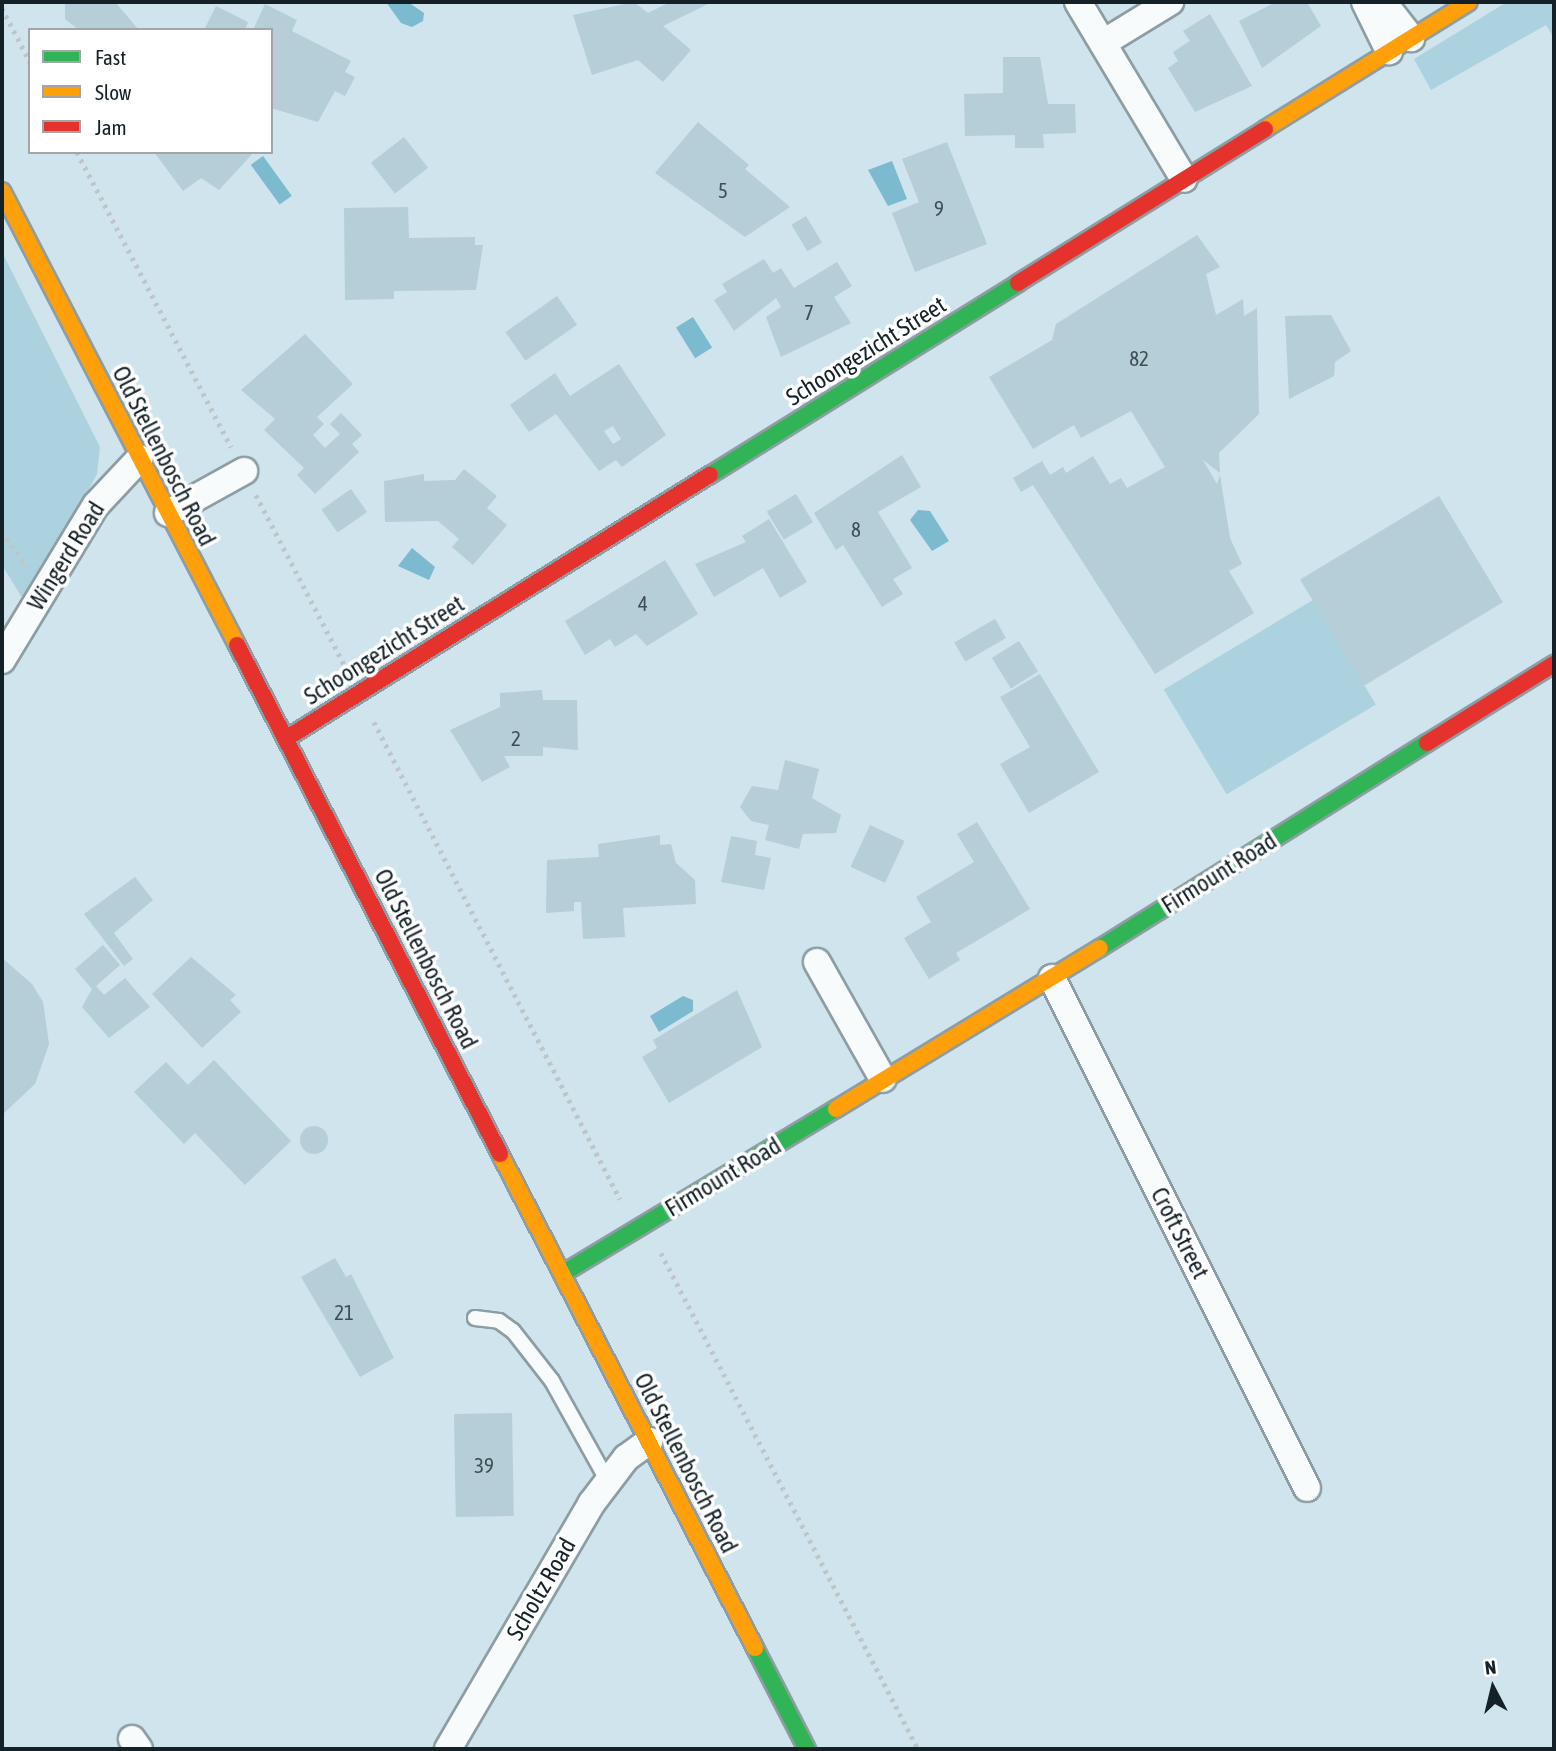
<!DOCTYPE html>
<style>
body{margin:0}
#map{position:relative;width:1556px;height:1751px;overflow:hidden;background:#cfe4ec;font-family:"Asap Condensed",sans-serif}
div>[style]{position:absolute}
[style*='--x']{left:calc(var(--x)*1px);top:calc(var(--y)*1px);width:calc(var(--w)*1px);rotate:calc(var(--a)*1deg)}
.green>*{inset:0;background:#acd1df;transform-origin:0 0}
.water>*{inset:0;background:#7cbad0;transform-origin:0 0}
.building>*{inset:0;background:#b5ced7;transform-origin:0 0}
.round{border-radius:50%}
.path>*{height:4.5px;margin-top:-2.25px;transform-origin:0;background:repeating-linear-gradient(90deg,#bfc6ca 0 3.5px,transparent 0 8.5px)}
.roads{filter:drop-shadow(2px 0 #8d9da3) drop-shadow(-2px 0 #8d9da3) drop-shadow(0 2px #8d9da3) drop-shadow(0 -2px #8d9da3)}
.lane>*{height:14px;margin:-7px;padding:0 7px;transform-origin:7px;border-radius:7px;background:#f8fbfc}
.street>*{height:26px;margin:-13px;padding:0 13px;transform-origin:13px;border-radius:13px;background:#f8fbfc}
.fast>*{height:16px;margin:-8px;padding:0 8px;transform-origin:8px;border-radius:8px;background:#30b455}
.slow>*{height:16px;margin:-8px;padding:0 8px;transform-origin:8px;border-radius:8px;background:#ff9f0a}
.jam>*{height:16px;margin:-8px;padding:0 8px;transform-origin:8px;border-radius:8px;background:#e5322d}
span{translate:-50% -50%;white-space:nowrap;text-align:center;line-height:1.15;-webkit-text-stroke:7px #fff;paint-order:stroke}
.number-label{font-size:21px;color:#3e4f56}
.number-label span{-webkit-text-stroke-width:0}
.street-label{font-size:24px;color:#142228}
.frame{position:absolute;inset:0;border:4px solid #142228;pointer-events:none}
.legend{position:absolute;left:28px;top:28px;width:245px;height:126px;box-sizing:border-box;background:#fff;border:2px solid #a1a7a9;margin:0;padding:9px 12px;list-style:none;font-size:21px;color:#142228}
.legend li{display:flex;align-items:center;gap:14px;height:35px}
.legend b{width:35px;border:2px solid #a1a7a9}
.north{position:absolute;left:1458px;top:1653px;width:70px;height:70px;-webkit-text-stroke:5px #fff;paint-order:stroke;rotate:353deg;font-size:19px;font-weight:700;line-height:28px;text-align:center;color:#142228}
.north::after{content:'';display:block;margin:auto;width:24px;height:32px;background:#142228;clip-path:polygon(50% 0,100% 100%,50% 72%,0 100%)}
</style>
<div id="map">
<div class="green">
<i style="clip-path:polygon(1507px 2px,1554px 2px,1554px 38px,1546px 25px,1431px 90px,1414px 59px)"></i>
<i style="clip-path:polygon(2px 252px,100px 447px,97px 474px,26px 604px,2px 565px)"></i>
<i style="left:1313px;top:600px;width:122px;height:174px;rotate:59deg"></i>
</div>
<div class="water">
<i style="clip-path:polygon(386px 2px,408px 2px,424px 13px,423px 21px,412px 27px,401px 23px)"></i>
<i style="left:263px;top:156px;width:49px;height:15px;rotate:54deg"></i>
<i style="clip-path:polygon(892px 161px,907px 199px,888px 206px,868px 170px)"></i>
<i style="left:693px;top:317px;width:36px;height:20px;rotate:58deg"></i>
<i style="clip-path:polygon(918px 510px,930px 511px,949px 541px,932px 551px,910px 520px)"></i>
<i style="clip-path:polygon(412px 548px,435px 567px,429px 580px,398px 566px)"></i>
<i style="clip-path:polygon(683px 996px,693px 1000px,693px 1011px,659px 1032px,650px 1016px)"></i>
</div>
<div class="building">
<i style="clip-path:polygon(65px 2px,115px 2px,139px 30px,79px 30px,65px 19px)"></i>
<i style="clip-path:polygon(634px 2px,648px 13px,670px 2px,708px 4px,663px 26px,691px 50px,663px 82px,638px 60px,592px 75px,573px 15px)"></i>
<i style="clip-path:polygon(1276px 2px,1307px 2px,1321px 26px,1262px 68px,1239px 21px)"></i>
<i style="clip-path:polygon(265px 4px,297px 20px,292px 31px,351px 61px,345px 72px,355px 77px,345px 96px,335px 91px,318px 122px,271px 108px,271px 30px,253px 30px)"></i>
<i style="clip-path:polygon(216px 6px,248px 22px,245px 30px,204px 30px)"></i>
<i style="clip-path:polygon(1210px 14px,1252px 86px,1195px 112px,1168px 68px,1178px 61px,1173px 52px,1190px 41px,1183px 31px)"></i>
<i style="clip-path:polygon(1003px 57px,1040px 57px,1048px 104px,1075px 104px,1076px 133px,1043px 134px,1044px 148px,1015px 148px,1015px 135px,965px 136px,964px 94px,1003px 93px)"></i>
<i style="clip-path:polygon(698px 122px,749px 165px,745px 169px,790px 207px,745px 237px,655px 173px)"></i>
<i style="left:404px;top:137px;width:39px;height:42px;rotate:52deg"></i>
<i style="clip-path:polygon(947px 142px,987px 244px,915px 272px,892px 213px,919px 202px,902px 159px)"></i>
<i style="clip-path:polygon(154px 152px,254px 152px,219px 190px,201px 178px,183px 191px)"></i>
<i style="clip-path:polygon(408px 207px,409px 238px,475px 237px,475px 245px,483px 245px,476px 290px,394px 291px,394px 299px,345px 300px,344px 208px)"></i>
<i style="left:806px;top:216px;width:31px;height:17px;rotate:59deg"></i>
<i style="clip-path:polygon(1197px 235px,1220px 267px,1206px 274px,1216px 315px,1243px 299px,1244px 316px,1257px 308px,1259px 414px,1219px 453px,1220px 473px,1203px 460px,1217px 484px,1220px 475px,1230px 538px,1242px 564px,1229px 571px,1254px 613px,1155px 674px,1033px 485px,1021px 492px,1013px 478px,1042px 461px,1050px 475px,1063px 467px,1066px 473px,1093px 456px,1110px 484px,1121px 478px,1127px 488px,1165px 467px,1131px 411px,1081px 438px,1074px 425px,1033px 449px,989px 377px,1052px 340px,1056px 324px)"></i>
<i style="clip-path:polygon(764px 259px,773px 273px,781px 268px,794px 288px,837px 262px,852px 286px,834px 297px,851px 323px,781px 357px,766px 317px,781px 307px,776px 298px,734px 331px,714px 300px,727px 292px,722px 284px)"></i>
<i style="left:557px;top:296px;width:35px;height:63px;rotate:55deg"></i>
<i style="clip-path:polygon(1331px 315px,1351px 351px,1335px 362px,1334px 376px,1289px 399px,1285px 316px)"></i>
<i style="clip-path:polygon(305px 334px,353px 384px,317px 417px,324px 424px,313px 435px,325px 448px,340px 434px,330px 424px,341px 413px,362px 435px,352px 444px,359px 452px,315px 494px,297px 475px,304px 468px,264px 430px,275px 419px,241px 390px)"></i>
<i style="clip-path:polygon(evenodd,619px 364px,666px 435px,622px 467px,616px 460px,599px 471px,556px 414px,529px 432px,510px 405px,555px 373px,570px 396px,619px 364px,613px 426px,621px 439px,613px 444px,604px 431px,613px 426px)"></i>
<i style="clip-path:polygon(902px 455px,921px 487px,878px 512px,912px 568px,893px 579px,903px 594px,882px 607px,843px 545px,836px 550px,814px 513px)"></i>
<i style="clip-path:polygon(464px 469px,497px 496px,487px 508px,507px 525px,473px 565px,452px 547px,459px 539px,438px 521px,385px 522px,384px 481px,424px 474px,424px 481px,455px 480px)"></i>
<i style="left:351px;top:489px;width:28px;height:36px;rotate:55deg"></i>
<i style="left:796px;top:494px;width:33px;height:34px;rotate:59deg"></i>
<i style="left:1439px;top:496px;width:124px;height:162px;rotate:59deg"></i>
<i style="clip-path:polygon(769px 519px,807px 582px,780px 598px,763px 568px,714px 597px,695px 564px,746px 542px,742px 536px)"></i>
<i style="clip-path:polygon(665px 560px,698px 614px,647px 646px,636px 634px,615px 647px,610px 639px,585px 655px,565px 621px)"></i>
<i style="left:995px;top:619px;width:22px;height:47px;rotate:60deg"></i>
<i style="left:1019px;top:641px;width:36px;height:32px;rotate:58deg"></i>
<i style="clip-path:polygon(1040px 674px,1099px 772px,1029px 813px,1000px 764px,1030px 747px,1000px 697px)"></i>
<i style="clip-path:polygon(542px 690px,543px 700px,577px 700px,578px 750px,543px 747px,543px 756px,504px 756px,510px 767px,482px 782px,450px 730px,500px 707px,500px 693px)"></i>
<i style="clip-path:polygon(785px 760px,819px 769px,812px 798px,841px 815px,836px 833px,803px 834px,799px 849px,765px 840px,769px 825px,751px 821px,740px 807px,752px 786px,778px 790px)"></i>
<i style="clip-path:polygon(977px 822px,1030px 909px,956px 953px,960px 960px,929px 979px,904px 938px,931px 922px,916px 897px,974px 862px,957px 834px)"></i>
<i style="left:870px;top:825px;width:38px;height:46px;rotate:25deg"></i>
<i style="clip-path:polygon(660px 835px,660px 845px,671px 844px,676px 863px,695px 880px,696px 904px,623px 908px,625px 937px,583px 939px,581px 902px,574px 902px,574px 911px,546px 913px,547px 860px,599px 857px,598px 844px)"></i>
<i style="clip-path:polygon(731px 836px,757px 841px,755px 855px,771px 858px,764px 890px,721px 882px)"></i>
<i style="clip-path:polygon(135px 877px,153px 900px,114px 933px,133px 959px,124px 966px,84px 914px)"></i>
<i style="clip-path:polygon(103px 945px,120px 965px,96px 986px,104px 995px,125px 978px,150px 1007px,109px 1038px,82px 1007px,92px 989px,75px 969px)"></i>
<i style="clip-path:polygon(191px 957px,236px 995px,230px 1000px,241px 1012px,202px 1048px,152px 994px)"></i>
<i style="clip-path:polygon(2px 958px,32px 984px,43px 1002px,49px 1044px,35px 1084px,2px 1115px)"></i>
<i style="clip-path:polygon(737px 990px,762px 1047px,669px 1103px,642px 1057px,657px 1048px,653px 1040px)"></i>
<i style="clip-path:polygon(214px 1060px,291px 1141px,245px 1185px,195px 1133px,184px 1144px,134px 1092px,166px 1062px,188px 1085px)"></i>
<i class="round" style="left:300px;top:1126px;width:28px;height:28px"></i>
<i style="clip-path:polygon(335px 1258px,346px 1277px,351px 1274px,394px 1358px,360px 1377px,301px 1277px)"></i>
<i style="left:512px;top:1413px;width:103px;height:58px;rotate:89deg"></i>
</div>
<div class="path">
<i style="--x:2;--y:8;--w:61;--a:62.6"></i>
<i style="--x:77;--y:152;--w:333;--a:62.4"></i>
<i style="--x:256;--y:495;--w:191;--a:62.5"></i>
<i style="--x:2;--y:531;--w:44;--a:55.2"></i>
<i style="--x:374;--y:722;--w:537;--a:62.72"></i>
<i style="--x:661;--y:1253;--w:559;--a:62.61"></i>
</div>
<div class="roads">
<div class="lane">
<i style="--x:475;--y:1318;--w:24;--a:7"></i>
<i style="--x:499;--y:1321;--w:17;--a:36"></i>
<i style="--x:513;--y:1331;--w:63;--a:52"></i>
<i style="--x:552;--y:1381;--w:113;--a:60.9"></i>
</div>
<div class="street">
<i style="--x:1078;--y:2;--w:206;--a:59.1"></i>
<i style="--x:1365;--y:2;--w:55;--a:63.9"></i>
<i style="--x:1383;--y:2;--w:46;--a:52.1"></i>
<i style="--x:1103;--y:43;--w:79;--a:-31.5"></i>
<i style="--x:168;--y:513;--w:87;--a:-28.9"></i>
<i style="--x:2;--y:660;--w:181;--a:-58.8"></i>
<i style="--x:96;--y:505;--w:64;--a:-46.9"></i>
<i style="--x:817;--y:962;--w:134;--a:60.6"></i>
<i style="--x:1052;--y:978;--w:570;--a:63.43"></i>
<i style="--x:132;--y:1739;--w:12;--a:55"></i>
<i style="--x:448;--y:1749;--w:284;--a:-59.7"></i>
<i style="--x:591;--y:1504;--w:58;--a:-52.7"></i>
<i style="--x:626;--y:1458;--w:29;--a:-36"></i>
</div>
<div class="fast">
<i style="--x:710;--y:475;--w:363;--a:-31.9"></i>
<i style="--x:1100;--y:948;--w:386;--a:-32.1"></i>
<i style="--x:562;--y:1274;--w:320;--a:-31.1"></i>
<i style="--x:755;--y:1648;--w:114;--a:62.8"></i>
</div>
<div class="slow">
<i style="--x:1265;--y:129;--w:240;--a:-31.9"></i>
<i style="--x:2;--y:191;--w:511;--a:62.63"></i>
<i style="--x:836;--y:1109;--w:309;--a:-31.4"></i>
<i style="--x:500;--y:1154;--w:556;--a:62.7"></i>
</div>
<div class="jam">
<i style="--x:1018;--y:283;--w:291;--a:-31.9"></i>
<i style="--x:237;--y:645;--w:573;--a:62.67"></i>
<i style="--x:287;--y:738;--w:498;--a:-31.9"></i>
<i style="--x:1427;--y:743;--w:150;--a:-31.9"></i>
</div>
</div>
<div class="number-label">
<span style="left:723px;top:190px">5</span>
<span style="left:939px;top:208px">9</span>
<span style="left:809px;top:312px">7</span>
<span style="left:1139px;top:358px">82</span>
<span style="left:856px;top:529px">8</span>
<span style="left:643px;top:603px">4</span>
<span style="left:516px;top:738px">2</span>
<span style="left:344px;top:1312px">21</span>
<span style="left:484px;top:1465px">39</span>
</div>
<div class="street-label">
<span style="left:866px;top:351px;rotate:-32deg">Schoongezicht Street</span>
<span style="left:164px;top:456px;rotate:63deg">Old Stellenbosch Road</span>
<span style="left:66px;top:556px;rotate:-58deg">Wingerd Road</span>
<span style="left:384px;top:650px;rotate:-32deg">Schoongezicht Street</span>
<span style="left:1219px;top:873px;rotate:-32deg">Firmount Road</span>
<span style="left:426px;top:959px;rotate:63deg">Old Stellenbosch Road</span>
<span style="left:723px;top:1177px;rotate:-31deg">Firmount Road</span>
<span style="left:1180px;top:1233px;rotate:63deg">Croft Street</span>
<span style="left:686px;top:1463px;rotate:63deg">Old Stellenbosch Road</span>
<span style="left:541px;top:1589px;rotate:-60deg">Scholtz Road</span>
</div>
<div class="frame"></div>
<ul class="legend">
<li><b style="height:9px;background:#30b455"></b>Fast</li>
<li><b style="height:9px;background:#ff9f0a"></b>Slow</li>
<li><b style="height:9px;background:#e5322d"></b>Jam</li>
</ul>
<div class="north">N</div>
</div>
